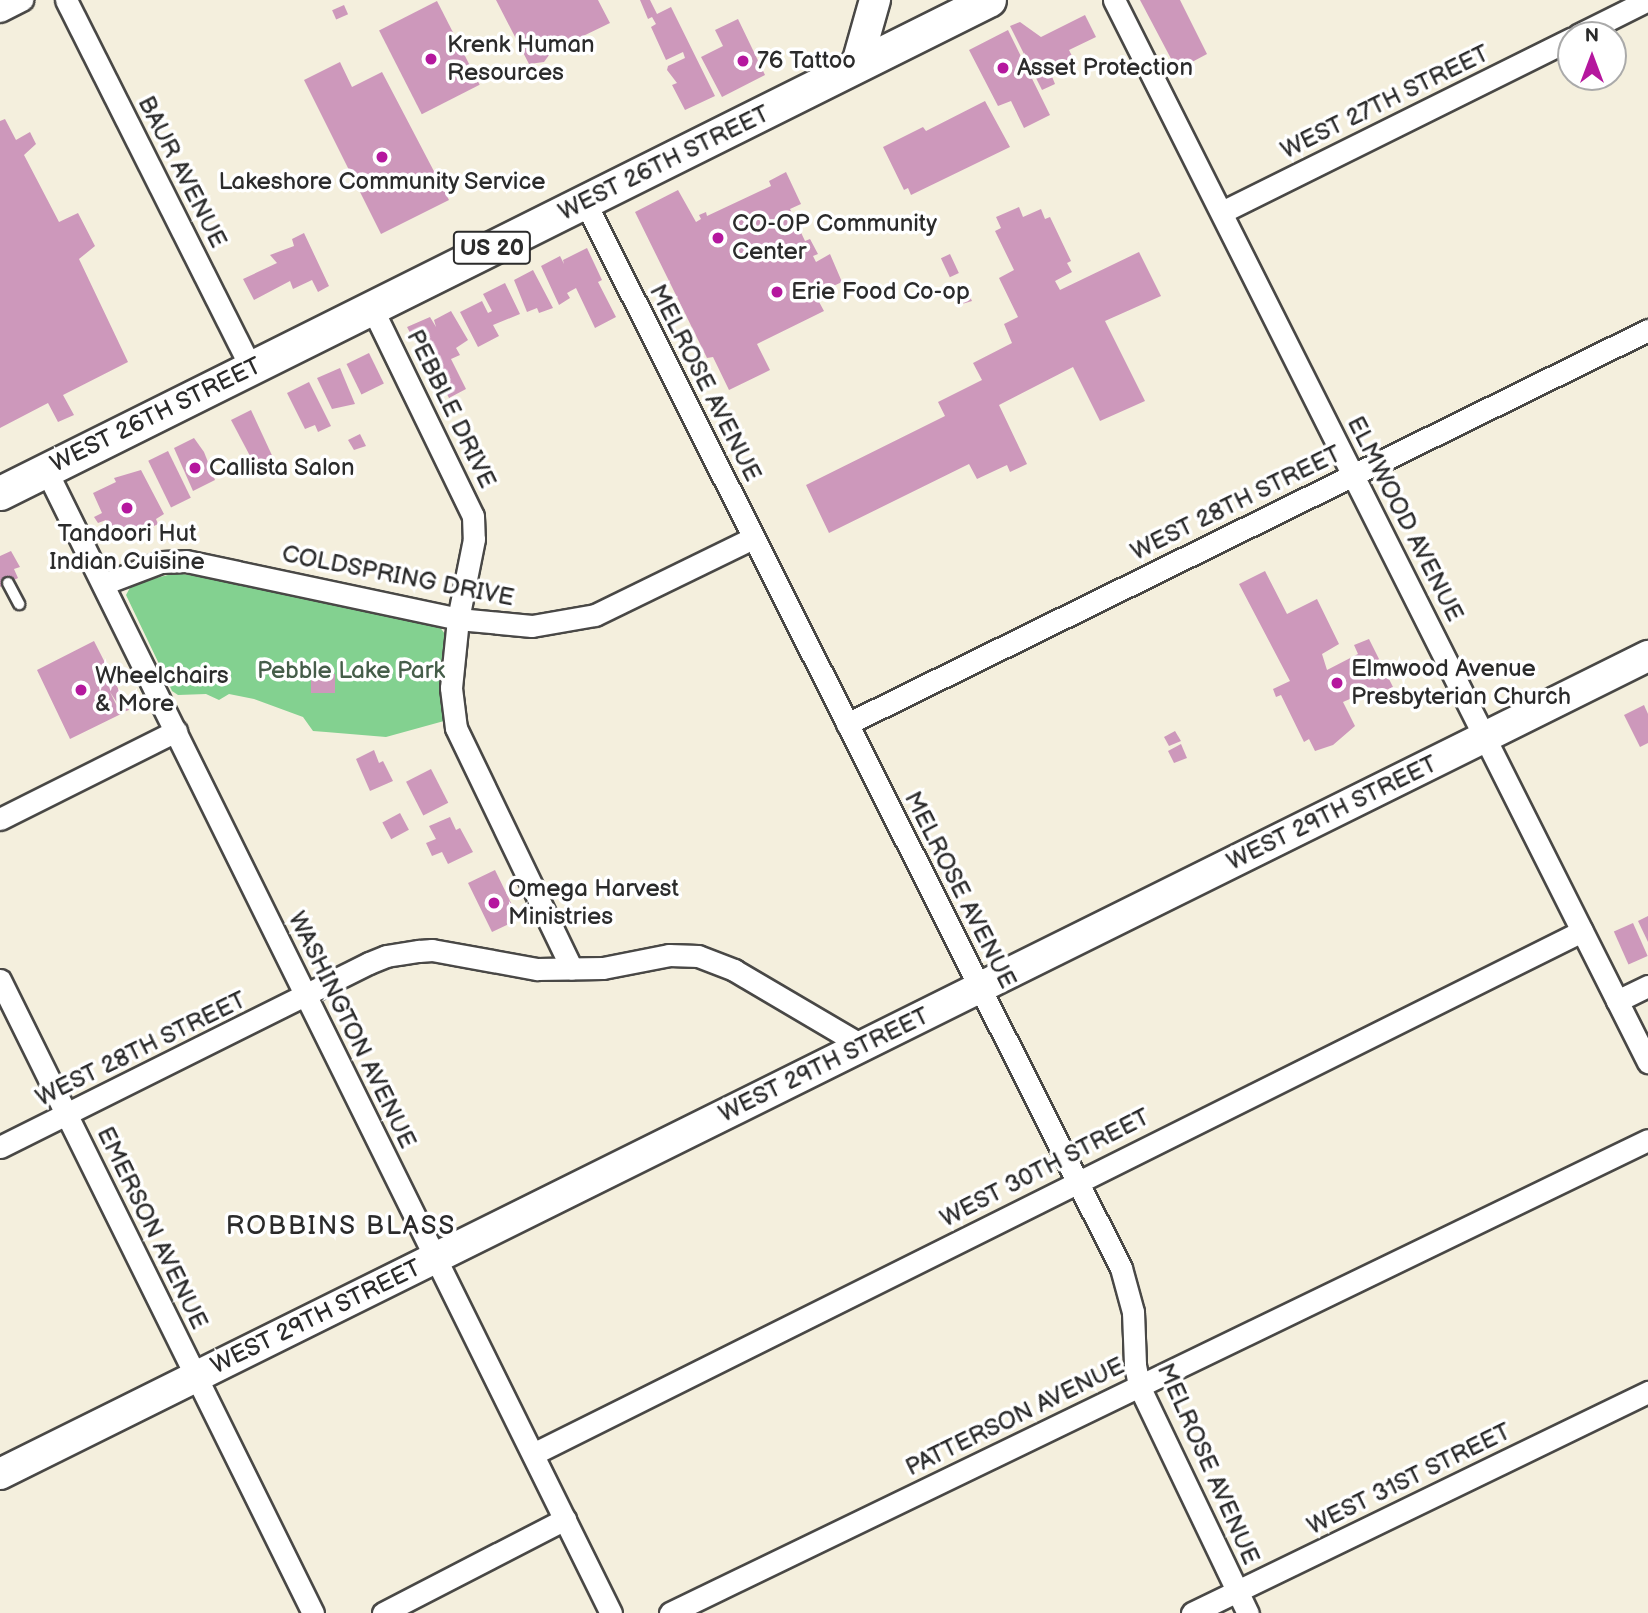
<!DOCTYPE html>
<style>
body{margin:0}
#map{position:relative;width:1648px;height:1613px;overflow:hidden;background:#f4efdd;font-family:"Balsamiq Sans",sans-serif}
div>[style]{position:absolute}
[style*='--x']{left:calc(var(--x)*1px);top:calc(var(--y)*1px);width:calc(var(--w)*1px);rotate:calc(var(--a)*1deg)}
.green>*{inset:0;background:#83d190}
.building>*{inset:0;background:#cd98bb;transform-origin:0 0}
.roads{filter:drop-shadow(2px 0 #494846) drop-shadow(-2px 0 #494846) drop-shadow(0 2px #494846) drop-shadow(0 -2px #494846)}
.lane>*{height:10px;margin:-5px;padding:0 5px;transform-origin:5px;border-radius:5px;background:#fff}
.street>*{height:21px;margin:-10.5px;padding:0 10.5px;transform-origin:10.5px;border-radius:10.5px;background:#fff}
.secondary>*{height:30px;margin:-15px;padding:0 15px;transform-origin:15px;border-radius:15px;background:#fff}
.primary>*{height:33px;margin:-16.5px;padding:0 16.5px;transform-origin:16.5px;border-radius:16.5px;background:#fff}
.dots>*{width:19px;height:19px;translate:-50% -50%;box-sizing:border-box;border:4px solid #fff;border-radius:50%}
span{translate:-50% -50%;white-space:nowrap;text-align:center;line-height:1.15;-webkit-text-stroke:7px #fff;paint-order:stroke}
.shield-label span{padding:2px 5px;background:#fff;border:2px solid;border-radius:5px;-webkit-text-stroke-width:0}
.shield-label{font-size:23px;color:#2b2b2b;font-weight:700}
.poi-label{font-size:24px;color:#2b2b2b}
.left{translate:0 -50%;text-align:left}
.street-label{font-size:24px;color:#2b2b2b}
.park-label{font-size:24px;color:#455d49}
.neighbourhood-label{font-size:26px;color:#2b2b2b;letter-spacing:2px}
.north{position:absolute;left:1557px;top:21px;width:70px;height:70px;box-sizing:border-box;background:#fff;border:2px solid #aaa;border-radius:50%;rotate:0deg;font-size:19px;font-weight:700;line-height:28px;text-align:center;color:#2b2b2b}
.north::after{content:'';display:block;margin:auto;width:24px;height:32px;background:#b5179e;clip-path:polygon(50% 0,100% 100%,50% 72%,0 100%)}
</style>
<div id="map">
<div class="green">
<i style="clip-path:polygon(176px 573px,246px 584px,439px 626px,448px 638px,441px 686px,444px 721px,386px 737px,326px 732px,313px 731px,303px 717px,254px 699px,229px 694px,219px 700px,206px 694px,178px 695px,172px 691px,126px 595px,132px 584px)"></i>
</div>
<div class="building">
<i style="clip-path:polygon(496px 0,598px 0,610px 23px,579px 38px,580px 42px,563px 51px,562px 47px,552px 51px,544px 62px,529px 64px)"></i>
<i style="clip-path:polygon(640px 0,650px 0,657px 14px,671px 7px,715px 96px,685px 110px,672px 85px,677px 83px,667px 70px,668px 66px,685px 58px,683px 52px,666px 60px,651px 27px,656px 24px,652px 17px,648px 19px)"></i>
<i style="clip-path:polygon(1140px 0,1180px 0,1207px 54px,1177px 70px)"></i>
<i style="left:437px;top:1px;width:94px;height:65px;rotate:63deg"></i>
<i style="left:344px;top:5px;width:10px;height:13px;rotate:66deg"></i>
<i style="clip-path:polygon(1085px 15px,1096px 37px,1069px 50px,1075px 62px,1051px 74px,1055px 84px,1042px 90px,1010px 26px,1020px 22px,1041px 37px)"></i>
<i style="clip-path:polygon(738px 19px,765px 75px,722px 97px,701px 57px,723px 46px,715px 30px)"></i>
<i style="clip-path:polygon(1008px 30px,1050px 115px,1024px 128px,1011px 101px,998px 106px,969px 50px)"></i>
<i style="clip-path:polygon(340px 62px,352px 87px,382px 72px,449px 200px,381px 234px,304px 80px)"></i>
<i style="clip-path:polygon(985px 101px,1010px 147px,911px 195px,908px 188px,904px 190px,883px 147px,923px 127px,926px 131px)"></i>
<i style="clip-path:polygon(5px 119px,16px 140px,30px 132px,36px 144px,24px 155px,59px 222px,78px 213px,95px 246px,79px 259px,128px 362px,63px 395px,74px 415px,58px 422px,48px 403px,0 428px,0 121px)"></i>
<i style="clip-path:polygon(786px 172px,801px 204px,790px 209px,805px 241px,810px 239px,818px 254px,813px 256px,816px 262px,830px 254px,842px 282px,829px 288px,832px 293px,818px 300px,824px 311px,757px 344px,770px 370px,729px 390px,713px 357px,707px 358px,635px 212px,678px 190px,696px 222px,701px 219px,699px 215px,706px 212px,707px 216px,771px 186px,769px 181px)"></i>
<i style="clip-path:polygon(1019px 207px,1023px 217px,1041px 209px,1045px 219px,1050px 217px,1071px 261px,1067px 263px,1072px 272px,1055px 281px,1060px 290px,1139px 252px,1161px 296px,1105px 321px,1145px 401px,1100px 421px,1073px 367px,999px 405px,1027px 464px,1010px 472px,1007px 465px,977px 479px,969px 464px,829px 533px,806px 485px,945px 416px,938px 402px,982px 380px,973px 363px,1012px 343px,1004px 324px,1018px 317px,999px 278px,1014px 270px,995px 231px,1001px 228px,996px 217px)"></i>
<i style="clip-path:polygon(304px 233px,329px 286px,318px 292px,312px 280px,293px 289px,290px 281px,254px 300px,243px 279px,277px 263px,270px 255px,294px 246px,292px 239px)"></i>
<i style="clip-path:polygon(587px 248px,602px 280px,598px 282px,616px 317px,595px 328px,576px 288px,567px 293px,570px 298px,559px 305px,541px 266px,560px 256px,564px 264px,563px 260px)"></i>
<i style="left:950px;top:254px;width:21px;height:10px;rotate:65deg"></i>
<i style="clip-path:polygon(533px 270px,553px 308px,539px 313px,537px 308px,527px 312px,514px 280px)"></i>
<i style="clip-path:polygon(505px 283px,520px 314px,493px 325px,499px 336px,478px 347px,460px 312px,482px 301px,488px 313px,492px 311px,483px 294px)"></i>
<i style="clip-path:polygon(964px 284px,972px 301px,962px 304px,954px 288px)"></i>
<i style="clip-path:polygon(451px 311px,468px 340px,456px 348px,460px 355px,451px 359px,466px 389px,449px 398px,421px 342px,416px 344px,407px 327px,430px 317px,436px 327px,434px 320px)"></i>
<i style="left:369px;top:353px;width:34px;height:25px;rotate:64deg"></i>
<i style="clip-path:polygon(340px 368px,355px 404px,332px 409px,317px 378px)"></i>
<i style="clip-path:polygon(309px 382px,331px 426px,318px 432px,315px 425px,305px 429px,287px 393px)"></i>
<i style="clip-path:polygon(251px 410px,276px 464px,259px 473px,231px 420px)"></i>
<i style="clip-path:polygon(360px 434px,366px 446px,354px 450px,348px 440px)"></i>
<i style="clip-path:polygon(194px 438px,204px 452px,215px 480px,193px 491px,174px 448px)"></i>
<i style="left:168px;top:451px;width:52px;height:22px;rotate:64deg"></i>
<i style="clip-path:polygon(141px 470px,164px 514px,156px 519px,158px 524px,126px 540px,124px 535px,115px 539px,106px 520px,98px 523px,94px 517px,102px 513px,93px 493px,116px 482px,114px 478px)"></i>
<i style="clip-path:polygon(11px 551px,20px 567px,14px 569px,18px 578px,0 587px,0 556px)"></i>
<i style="clip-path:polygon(1265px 571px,1287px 614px,1317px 599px,1339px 644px,1322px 654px,1327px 670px,1358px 654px,1354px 645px,1369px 639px,1393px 687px,1377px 694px,1375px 688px,1343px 702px,1355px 726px,1333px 745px,1315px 751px,1309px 739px,1304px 742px,1281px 695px,1276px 697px,1273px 689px,1290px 681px,1239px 584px)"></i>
<i style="clip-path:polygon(94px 641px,129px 710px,123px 712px,110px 692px,121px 714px,70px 739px,37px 670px)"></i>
<i style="left:311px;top:674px;width:24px;height:19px"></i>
<i style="clip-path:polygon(1644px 705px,1648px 714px,1648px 743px,1640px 747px,1624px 715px)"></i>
<i style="clip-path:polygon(1175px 731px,1181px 741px,1169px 746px,1164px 737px)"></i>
<i style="clip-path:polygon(1181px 744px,1187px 758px,1174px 763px,1168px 751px)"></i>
<i style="clip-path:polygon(374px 750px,379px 763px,383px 761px,393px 781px,370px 791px,356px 759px)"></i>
<i style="left:431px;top:769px;width:38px;height:28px;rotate:63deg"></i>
<i style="left:400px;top:813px;width:19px;height:20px;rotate:62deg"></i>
<i style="clip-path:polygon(450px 817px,456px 830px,460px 828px,473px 852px,448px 864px,442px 852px,432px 856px,426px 843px,436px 839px,429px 826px)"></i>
<i style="clip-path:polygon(495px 870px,514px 909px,517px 908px,522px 918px,492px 932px,468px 883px)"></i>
<i style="clip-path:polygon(1648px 916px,1648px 942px,1638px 921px)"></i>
<i style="left:1633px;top:923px;width:36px;height:21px;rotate:66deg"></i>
</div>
<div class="roads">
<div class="lane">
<i style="--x:8;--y:583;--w:24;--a:62"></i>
</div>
<div class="street">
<i style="--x:66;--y:0;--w:412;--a:63.3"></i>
<i style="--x:1114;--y:0;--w:1189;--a:63.31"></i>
<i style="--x:0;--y:11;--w:25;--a:-27"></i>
<i style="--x:1578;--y:35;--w:78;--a:-26.6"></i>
<i style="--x:585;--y:202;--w:1193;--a:63.31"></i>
<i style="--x:1121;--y:1268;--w:46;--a:74.7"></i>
<i style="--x:1133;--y:1312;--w:53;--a:87.8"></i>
<i style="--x:1135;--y:1365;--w:21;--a:79"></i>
<i style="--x:1139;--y:1386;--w:252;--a:64.4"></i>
<i style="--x:1222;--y:212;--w:390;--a:-26.4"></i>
<i style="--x:372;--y:308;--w:231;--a:64.1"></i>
<i style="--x:473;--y:516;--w:23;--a:88"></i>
<i style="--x:474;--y:539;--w:82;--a:101.3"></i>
<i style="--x:458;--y:619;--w:69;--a:95.8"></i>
<i style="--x:451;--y:688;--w:40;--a:82.9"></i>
<i style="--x:456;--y:728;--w:267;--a:64.3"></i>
<i style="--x:46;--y:470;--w:1275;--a:63.7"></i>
<i style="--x:103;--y:584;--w:62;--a:-20.8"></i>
<i style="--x:161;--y:562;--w:25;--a:-2"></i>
<i style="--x:186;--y:561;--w:278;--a:12"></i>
<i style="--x:458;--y:619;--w:74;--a:5.4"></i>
<i style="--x:532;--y:626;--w:64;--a:-9.9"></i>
<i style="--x:595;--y:615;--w:176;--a:-26"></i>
<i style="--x:847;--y:724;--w:893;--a:-26.19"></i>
<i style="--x:0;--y:819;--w:197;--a:-26.6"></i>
<i style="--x:0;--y:980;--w:706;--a:63.69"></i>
<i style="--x:1617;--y:1001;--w:34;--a:-26"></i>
<i style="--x:0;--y:1147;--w:412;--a:-26.5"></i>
<i style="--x:369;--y:963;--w:18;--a:-22"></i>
<i style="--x:386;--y:956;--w:33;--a:-9"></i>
<i style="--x:419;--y:951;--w:13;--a:-4"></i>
<i style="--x:432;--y:950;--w:107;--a:10.3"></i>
<i style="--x:537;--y:969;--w:66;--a:-0.9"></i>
<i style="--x:603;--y:968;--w:67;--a:-11.1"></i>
<i style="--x:669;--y:955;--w:29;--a:2"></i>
<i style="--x:698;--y:956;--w:39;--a:21"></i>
<i style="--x:734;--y:970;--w:150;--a:30.5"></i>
<i style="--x:533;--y:1454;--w:1172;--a:-26.5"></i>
<i style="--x:383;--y:1613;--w:205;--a:-27.3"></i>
<i style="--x:670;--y:1613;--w:1086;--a:-25.81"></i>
<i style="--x:1192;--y:1613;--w:507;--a:-25.86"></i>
</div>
<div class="secondary">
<i style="--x:856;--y:67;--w:70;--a:-74.2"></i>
<i style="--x:0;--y:1474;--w:1840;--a:-26.4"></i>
</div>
<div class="primary">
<i style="--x:0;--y:493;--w:1105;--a:-26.5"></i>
</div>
</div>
<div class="dots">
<i style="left:431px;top:59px;background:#b5179e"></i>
<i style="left:743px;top:61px;background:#b5179e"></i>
<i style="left:1003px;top:68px;background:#b5179e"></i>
<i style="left:382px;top:157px;background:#b5179e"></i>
<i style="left:718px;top:238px;background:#b5179e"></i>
<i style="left:777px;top:292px;background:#b5179e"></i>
<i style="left:195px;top:468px;background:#b5179e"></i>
<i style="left:127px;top:508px;background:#b5179e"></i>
<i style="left:1337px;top:683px;background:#b5179e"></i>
<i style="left:81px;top:690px;background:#b5179e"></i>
<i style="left:494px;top:903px;background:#b5179e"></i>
</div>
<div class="shield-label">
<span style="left:492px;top:248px">US 20</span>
</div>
<div class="poi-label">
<span class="left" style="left:447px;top:59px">Krenk Human<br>Resources</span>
<span class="left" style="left:757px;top:61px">76 Tattoo</span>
<span class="left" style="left:1017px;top:68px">Asset Protection</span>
<span style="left:382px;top:182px">Lakeshore Community Service</span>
<span class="left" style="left:732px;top:238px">CO-OP Community<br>Center</span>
<span class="left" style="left:791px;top:292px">Erie Food Co-op</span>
<span class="left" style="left:209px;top:468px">Callista Salon</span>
<span style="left:127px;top:548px">Tandoori Hut<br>Indian Cuisine</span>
<span class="left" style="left:1351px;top:683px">Elmwood Avenue<br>Presbyterian Church</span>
<span class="left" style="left:95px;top:690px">Wheelchairs<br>&amp; More</span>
<span class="left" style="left:508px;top:903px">Omega Harvest<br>Ministries</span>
</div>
<div class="street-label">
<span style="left:1385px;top:102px;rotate:-26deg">WEST 27TH STREET</span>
<span style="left:664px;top:163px;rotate:-26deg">WEST 26TH STREET</span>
<span style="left:182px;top:172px;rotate:63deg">BAUR AVENUE</span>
<span style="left:705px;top:383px;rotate:63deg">MELROSE AVENUE</span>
<span style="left:451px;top:409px;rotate:64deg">PEBBLE DRIVE</span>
<span style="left:156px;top:415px;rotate:-26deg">WEST 26TH STREET</span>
<span style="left:1236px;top:503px;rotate:-26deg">WEST 28TH STREET</span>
<span style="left:1405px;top:519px;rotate:63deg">ELMWOOD AVENUE</span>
<span style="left:398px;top:576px;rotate:11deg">COLDSPRING DRIVE</span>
<span style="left:1332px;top:813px;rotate:-26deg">WEST 29TH STREET</span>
<span style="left:960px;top:890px;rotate:63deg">MELROSE AVENUE</span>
<span style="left:352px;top:1030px;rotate:64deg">WASHINGTON AVENUE</span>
<span style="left:141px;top:1049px;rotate:-26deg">WEST 28TH STREET</span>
<span style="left:824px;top:1065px;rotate:-26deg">WEST 29TH STREET</span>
<span style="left:1045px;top:1168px;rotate:-27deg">WEST 30TH STREET</span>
<span style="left:152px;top:1228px;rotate:64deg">EMERSON AVENUE</span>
<span style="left:316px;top:1317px;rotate:-26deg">WEST 29TH STREET</span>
<span style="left:1015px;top:1417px;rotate:-26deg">PATTERSON AVENUE</span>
<span style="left:1208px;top:1464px;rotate:66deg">MELROSE AVENUE</span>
<span style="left:1409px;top:1479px;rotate:-26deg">WEST 31ST STREET</span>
</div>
<div class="park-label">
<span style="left:351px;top:671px">Pebble Lake Park</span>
</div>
<div class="neighbourhood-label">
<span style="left:341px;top:1227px">ROBBINS BLASS</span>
</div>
<div class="north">N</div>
</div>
